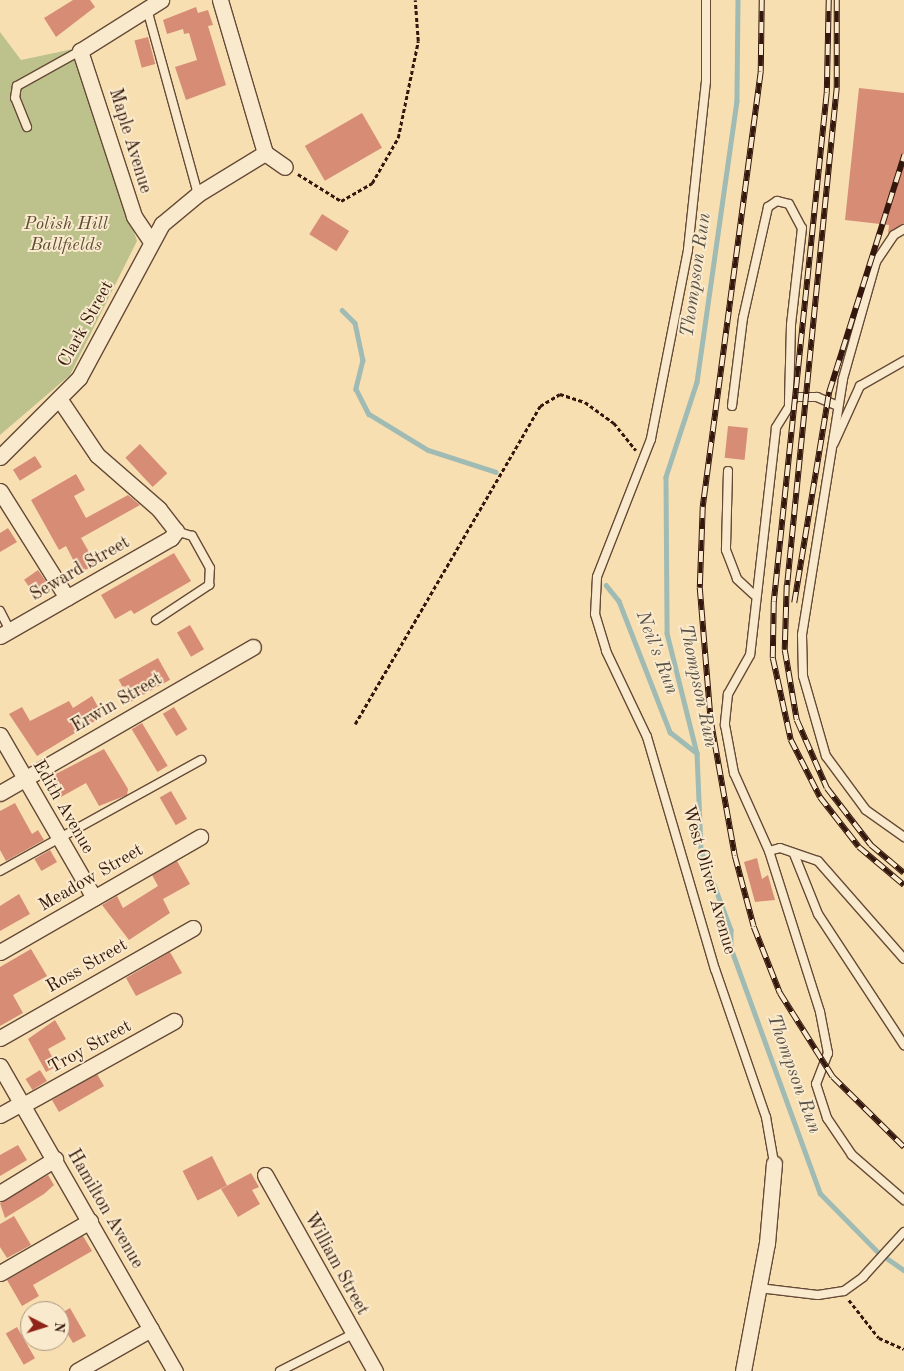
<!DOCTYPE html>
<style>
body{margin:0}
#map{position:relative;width:904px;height:1371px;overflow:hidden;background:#f8dfb2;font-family:"Old Standard TT",serif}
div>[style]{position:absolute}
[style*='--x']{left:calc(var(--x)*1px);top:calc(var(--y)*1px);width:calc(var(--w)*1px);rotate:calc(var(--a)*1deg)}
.green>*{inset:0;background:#bdc28c}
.stream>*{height:4.5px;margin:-2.25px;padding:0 2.25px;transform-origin:2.25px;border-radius:2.25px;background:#9fbbb4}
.building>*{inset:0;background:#d78c76;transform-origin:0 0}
.path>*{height:2.5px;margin-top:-1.25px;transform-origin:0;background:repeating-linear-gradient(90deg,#34180d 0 4px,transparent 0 6.5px)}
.roads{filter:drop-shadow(1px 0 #654a36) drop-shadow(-1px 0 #654a36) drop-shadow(0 1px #654a36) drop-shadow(0 -1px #654a36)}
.lane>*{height:8px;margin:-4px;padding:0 4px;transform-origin:4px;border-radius:4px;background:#faeacd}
.street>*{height:15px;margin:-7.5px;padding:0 7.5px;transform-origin:7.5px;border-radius:7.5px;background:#faeacd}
.rail>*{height:5.5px;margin-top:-2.75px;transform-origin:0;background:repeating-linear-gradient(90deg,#faeacd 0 11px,#34180d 0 22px);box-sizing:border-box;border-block:1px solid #34180d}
span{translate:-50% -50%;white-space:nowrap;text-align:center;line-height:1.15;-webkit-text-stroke:4px #faeacd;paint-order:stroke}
.street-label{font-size:18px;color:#34180d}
.park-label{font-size:18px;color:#5d4b33;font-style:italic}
.water-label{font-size:19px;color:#595147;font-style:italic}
.north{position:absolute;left:20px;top:1301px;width:50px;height:50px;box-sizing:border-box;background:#faeacd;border:1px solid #ab9680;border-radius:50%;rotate:95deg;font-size:14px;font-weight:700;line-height:20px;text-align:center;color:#34180d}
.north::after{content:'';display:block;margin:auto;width:18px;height:22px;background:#8f2418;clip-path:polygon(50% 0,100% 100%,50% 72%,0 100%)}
</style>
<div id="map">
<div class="green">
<i style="clip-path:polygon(0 32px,21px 60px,73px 49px,137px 241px,70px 375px,0 435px)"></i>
</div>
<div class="stream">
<i style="--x:738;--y:0;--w:101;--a:90.6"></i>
<i style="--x:737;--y:101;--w:284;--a:98.1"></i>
<i style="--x:697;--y:382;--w:100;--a:108.1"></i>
<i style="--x:666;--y:477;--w:156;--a:89.6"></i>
<i style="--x:667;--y:633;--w:124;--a:76"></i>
<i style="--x:697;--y:753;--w:97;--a:87.6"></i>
<i style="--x:701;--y:850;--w:85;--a:69.4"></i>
<i style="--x:731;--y:930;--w:18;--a:90"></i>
<i style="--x:731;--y:948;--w:261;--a:70"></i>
<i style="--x:820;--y:1193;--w:83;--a:45.5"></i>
<i style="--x:342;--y:310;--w:18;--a:45"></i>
<i style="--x:355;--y:323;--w:38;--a:78"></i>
<i style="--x:363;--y:360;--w:30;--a:104"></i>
<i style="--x:356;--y:389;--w:28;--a:63"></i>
<i style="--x:369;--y:414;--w:69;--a:31.4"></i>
<i style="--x:428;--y:450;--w:71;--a:17.9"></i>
<i style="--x:606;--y:585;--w:21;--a:51"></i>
<i style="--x:619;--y:601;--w:141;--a:68.7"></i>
<i style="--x:670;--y:732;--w:34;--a:38"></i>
<i style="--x:888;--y:1259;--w:19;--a:35"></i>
</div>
<div class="building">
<i style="clip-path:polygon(73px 0,90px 0,95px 7px,56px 37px,44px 18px)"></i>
<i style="clip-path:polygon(196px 7px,198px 13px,208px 10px,213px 25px,208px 26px,226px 85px,186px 100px,175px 67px,197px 60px,189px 33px,184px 34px,183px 29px,167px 34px,163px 20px)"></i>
<i style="left:148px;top:37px;width:28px;height:14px;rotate:75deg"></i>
<i style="clip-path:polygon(859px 88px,904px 93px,904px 223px,888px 234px,889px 225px,845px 220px)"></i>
<i style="left:362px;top:113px;width:40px;height:66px;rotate:60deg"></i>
<i style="left:322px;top:214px;width:32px;height:24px;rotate:32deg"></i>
<i style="left:728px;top:426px;width:20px;height:32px;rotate:6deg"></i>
<i style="left:140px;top:444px;width:40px;height:20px;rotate:47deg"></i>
<i style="left:35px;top:456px;width:13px;height:26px;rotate:58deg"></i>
<i style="clip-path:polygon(76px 474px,85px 490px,74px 496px,86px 518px,128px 495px,140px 505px,81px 538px,96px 564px,80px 573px,66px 546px,59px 550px,31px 500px)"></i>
<i style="clip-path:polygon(8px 528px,17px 542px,0 552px,0 533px)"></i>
<i style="clip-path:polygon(174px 553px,191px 581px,134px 614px,131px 610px,115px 619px,101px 595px)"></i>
<i style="left:38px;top:570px;width:19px;height:17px;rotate:55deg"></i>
<i style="left:190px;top:625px;width:28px;height:15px;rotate:60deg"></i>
<i style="left:158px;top:658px;width:25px;height:45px;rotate:61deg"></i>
<i style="clip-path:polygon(92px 696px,103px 716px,37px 756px,9px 714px,22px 707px,30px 721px,69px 701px,73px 708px)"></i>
<i style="left:174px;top:707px;width:26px;height:13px;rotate:59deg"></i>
<i style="left:142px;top:723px;width:50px;height:12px;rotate:59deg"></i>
<i style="clip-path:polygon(104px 749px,128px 789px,127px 795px,99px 806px,86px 783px,61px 797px,50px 777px)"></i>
<i style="left:171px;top:791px;width:32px;height:13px;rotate:60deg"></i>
<i style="clip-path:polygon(15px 803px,32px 834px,38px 830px,44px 840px,6px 861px,0 850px,0 811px)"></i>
<i style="left:50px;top:850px;width:14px;height:18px;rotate:60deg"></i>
<i style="clip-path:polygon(757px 858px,762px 879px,768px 875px,775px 900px,755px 902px,744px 862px)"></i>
<i style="clip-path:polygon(177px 861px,190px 884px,163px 899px,170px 913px,129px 940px,102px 905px,117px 896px,123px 908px,158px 886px,152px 875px)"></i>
<i style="clip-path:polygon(19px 894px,30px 914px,0 931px,0 906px)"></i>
<i style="clip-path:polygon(31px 949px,47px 976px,13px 995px,23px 1013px,0 1026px,0 967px)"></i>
<i style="clip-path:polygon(170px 952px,182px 973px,136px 996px,126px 978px)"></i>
<i style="clip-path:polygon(55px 1020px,66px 1039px,48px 1049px,57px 1066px,46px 1072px,28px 1039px)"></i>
<i style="left:40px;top:1070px;width:13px;height:17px;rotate:58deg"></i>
<i style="left:97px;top:1074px;width:14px;height:52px;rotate:60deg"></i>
<i style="clip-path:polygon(18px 1145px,27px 1160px,0 1176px,0 1155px)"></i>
<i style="left:212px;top:1156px;width:33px;height:33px;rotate:63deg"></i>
<i style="clip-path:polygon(251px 1173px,259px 1187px,252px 1190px,260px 1204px,238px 1217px,221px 1189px)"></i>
<i style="clip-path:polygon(48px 1175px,54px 1185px,44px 1194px,5px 1218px,0 1203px)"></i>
<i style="clip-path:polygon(14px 1216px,31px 1245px,7px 1258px,0 1247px,0 1224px)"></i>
<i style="clip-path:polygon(83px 1236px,92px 1251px,33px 1285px,39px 1296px,22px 1306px,7px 1280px)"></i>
<i style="clip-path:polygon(70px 1308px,86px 1336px,73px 1343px,60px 1321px,60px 1314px)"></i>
<i style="left:17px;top:1327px;width:36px;height:13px;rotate:60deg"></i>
</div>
<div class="path">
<i style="--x:298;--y:174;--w:51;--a:32.1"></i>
<i style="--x:341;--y:201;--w:36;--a:-30"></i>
<i style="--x:372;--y:183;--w:52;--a:-60"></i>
<i style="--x:398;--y:138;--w:99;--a:-78.3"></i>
<i style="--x:418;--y:41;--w:41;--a:-94.2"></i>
<i style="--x:355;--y:724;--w:368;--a:-59.8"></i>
<i style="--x:540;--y:406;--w:23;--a:-31"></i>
<i style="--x:560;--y:394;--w:26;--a:18"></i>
<i style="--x:585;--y:402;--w:36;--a:36"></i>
<i style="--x:614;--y:423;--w:35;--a:51"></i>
<i style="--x:849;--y:1300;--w:48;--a:51.7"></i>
<i style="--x:879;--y:1338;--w:27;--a:24"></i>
</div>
<div class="roads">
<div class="lane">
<i style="--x:706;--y:0;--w:81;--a:90"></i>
<i style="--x:706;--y:81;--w:170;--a:96.1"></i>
<i style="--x:688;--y:250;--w:193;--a:101.1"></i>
<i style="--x:651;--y:439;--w:148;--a:111.4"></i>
<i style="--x:597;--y:577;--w:37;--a:93"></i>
<i style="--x:595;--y:614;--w:39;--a:73"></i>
<i style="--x:606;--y:651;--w:95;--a:64.5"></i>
<i style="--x:647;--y:737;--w:242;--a:73.7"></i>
<i style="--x:715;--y:969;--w:157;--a:71"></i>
<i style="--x:766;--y:1117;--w:47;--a:80.1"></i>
<i style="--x:147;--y:9;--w:192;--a:74.6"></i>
<i style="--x:27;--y:127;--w:31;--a:-112"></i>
<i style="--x:15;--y:98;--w:12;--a:-81"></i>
<i style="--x:17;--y:86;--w:72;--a:-29.1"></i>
<i style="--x:904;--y:229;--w:12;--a:149"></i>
<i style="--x:894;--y:235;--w:32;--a:124"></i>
<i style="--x:876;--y:262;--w:122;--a:105.8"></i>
<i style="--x:843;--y:379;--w:259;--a:99.1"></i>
<i style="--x:802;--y:635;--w:41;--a:88.6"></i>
<i style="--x:803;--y:676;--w:83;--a:74"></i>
<i style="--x:826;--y:756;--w:67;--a:53.5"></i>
<i style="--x:866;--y:810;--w:47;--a:35.4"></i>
<i style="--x:732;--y:406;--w:89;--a:-82.9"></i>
<i style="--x:743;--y:318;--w:114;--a:-77.3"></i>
<i style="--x:768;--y:207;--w:11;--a:-34"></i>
<i style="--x:777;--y:201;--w:12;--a:14"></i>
<i style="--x:789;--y:204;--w:27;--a:62"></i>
<i style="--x:802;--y:228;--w:98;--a:96.5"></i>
<i style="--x:791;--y:325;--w:79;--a:91.5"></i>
<i style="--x:838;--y:406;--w:23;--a:-157"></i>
<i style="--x:817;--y:397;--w:22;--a:180"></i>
<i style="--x:795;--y:397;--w:36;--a:122"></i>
<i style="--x:776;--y:428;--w:228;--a:96.5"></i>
<i style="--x:750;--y:655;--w:45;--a:119.4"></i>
<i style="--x:728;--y:694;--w:31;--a:96"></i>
<i style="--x:725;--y:725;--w:49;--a:79.4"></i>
<i style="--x:734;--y:773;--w:85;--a:65.8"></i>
<i style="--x:769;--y:851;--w:169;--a:72.4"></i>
<i style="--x:820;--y:1012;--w:42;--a:79"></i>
<i style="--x:828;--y:1053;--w:33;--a:111"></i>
<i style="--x:816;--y:1084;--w:36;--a:72"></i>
<i style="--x:827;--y:1118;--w:45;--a:56"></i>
<i style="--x:852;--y:1155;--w:69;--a:40.9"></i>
<i style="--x:834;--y:443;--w:63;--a:-65.5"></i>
<i style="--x:860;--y:386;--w:51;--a:-29.6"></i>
<i style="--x:728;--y:471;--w:79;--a:91.5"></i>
<i style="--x:726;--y:550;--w:31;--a:69"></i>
<i style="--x:737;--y:579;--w:23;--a:43"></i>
<i style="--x:0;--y:611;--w:22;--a:63"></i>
<i style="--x:156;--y:620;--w:64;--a:-33.4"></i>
<i style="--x:209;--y:585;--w:17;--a:-87"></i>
<i style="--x:210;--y:568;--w:37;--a:-119"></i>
<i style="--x:192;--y:536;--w:17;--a:-163"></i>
<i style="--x:769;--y:851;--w:11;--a:-15"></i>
<i style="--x:780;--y:848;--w:40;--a:18.9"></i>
<i style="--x:818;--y:861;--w:130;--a:48.7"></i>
<i style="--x:794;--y:854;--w:65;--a:68.2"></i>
<i style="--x:818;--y:914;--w:157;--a:56.7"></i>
<i style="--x:0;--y:871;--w:230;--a:-28.9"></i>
<i style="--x:759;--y:1288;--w:59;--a:6.8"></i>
<i style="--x:818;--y:1295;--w:26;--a:-9"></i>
<i style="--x:844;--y:1291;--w:24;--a:-36"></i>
<i style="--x:863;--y:1277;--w:61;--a:-47.7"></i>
<i style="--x:280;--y:1371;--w:82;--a:-26.9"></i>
</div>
<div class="street">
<i style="--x:220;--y:0;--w:159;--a:73.6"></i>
<i style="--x:265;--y:153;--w:24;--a:35"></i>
<i style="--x:150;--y:240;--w:29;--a:-124"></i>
<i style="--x:134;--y:216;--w:174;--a:-108.1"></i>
<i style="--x:80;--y:51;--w:96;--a:-32.2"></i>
<i style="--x:0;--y:457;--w:112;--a:-45"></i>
<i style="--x:79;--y:378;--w:175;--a:-61.7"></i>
<i style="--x:162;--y:224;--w:47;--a:-39.8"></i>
<i style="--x:198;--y:194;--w:79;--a:-31.5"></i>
<i style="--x:0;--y:491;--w:126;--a:57.9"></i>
<i style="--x:0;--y:636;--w:197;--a:-29.8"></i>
<i style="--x:171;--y:538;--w:9;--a:-54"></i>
<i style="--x:176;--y:531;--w:28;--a:-128"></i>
<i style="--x:159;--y:509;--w:82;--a:-138.9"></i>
<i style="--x:97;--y:455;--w:66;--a:-123.9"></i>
<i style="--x:0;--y:735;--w:188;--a:60"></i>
<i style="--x:0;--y:793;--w:292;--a:-30"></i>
<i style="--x:0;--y:952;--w:231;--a:-29.9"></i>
<i style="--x:0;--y:1038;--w:222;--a:-29.7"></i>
<i style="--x:0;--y:1066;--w:352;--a:60.2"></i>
<i style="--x:23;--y:1105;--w:173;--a:-29.1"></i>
<i style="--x:0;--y:1115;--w:25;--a:-29"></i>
<i style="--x:265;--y:1175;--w:225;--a:60.7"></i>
<i style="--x:0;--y:1193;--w:65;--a:-31.7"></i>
<i style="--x:0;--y:1273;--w:104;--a:-30"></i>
<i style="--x:77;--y:1371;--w:85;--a:-29.6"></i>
<i style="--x:743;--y:1371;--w:130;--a:-79.4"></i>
<i style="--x:767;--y:1243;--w:80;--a:-85"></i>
</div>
</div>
<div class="rail">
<i style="--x:762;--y:0;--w:72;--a:90.8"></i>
<i style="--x:761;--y:72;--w:439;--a:97.6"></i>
<i style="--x:703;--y:507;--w:81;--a:92.1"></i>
<i style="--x:700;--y:588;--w:133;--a:85.3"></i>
<i style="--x:711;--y:721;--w:137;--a:79.9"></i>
<i style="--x:735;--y:856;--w:73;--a:75"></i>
<i style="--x:754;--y:927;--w:71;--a:68.5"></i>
<i style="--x:780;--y:993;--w:99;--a:57.8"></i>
<i style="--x:833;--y:1077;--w:100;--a:44.6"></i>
<i style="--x:829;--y:0;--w:93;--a:91.2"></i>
<i style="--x:827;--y:93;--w:512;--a:95.94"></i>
<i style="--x:774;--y:602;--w:56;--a:91"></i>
<i style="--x:773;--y:658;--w:84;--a:77.6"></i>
<i style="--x:791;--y:740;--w:64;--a:63"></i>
<i style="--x:820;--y:797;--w:63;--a:52"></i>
<i style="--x:859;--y:847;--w:59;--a:40.2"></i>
<i style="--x:837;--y:0;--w:88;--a:90"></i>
<i style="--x:837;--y:88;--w:500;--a:95.7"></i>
<i style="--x:787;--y:585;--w:65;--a:91.8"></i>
<i style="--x:785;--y:650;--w:71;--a:80.3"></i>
<i style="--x:797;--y:720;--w:74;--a:66.2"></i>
<i style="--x:827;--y:788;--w:72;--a:52.3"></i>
<i style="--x:871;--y:845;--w:43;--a:40.3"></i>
<i style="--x:794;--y:603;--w:214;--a:-80.6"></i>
<i style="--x:829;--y:392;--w:249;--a:-72.4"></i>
</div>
<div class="street-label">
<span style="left:130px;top:141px;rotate:73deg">Maple Avenue</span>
<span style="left:86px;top:324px;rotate:-61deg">Clark Street</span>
<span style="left:80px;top:569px;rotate:-30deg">Seward Street</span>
<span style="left:117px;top:703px;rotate:-30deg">Erwin Street</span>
<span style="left:63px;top:807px;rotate:60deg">Edith Avenue</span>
<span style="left:91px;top:878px;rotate:-30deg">Meadow Street</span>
<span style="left:709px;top:880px;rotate:74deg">West Oliver Avenue</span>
<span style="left:87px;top:966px;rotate:-30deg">Ross Street</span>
<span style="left:90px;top:1047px;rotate:-29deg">Troy Street</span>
<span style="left:105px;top:1209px;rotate:60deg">Hamilton Avenue</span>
<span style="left:336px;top:1264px;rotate:61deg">William Street</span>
</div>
<div class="park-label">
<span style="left:66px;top:235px">Polish Hill<br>Ballfields</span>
</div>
<div class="water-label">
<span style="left:697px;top:275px;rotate:-82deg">Thompson Run</span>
<span style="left:656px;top:653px;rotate:69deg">Neil's Run</span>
<span style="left:697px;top:686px;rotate:78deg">Thompson Run</span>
<span style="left:793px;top:1074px;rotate:70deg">Thompson Run</span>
</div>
<div class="north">N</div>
</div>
